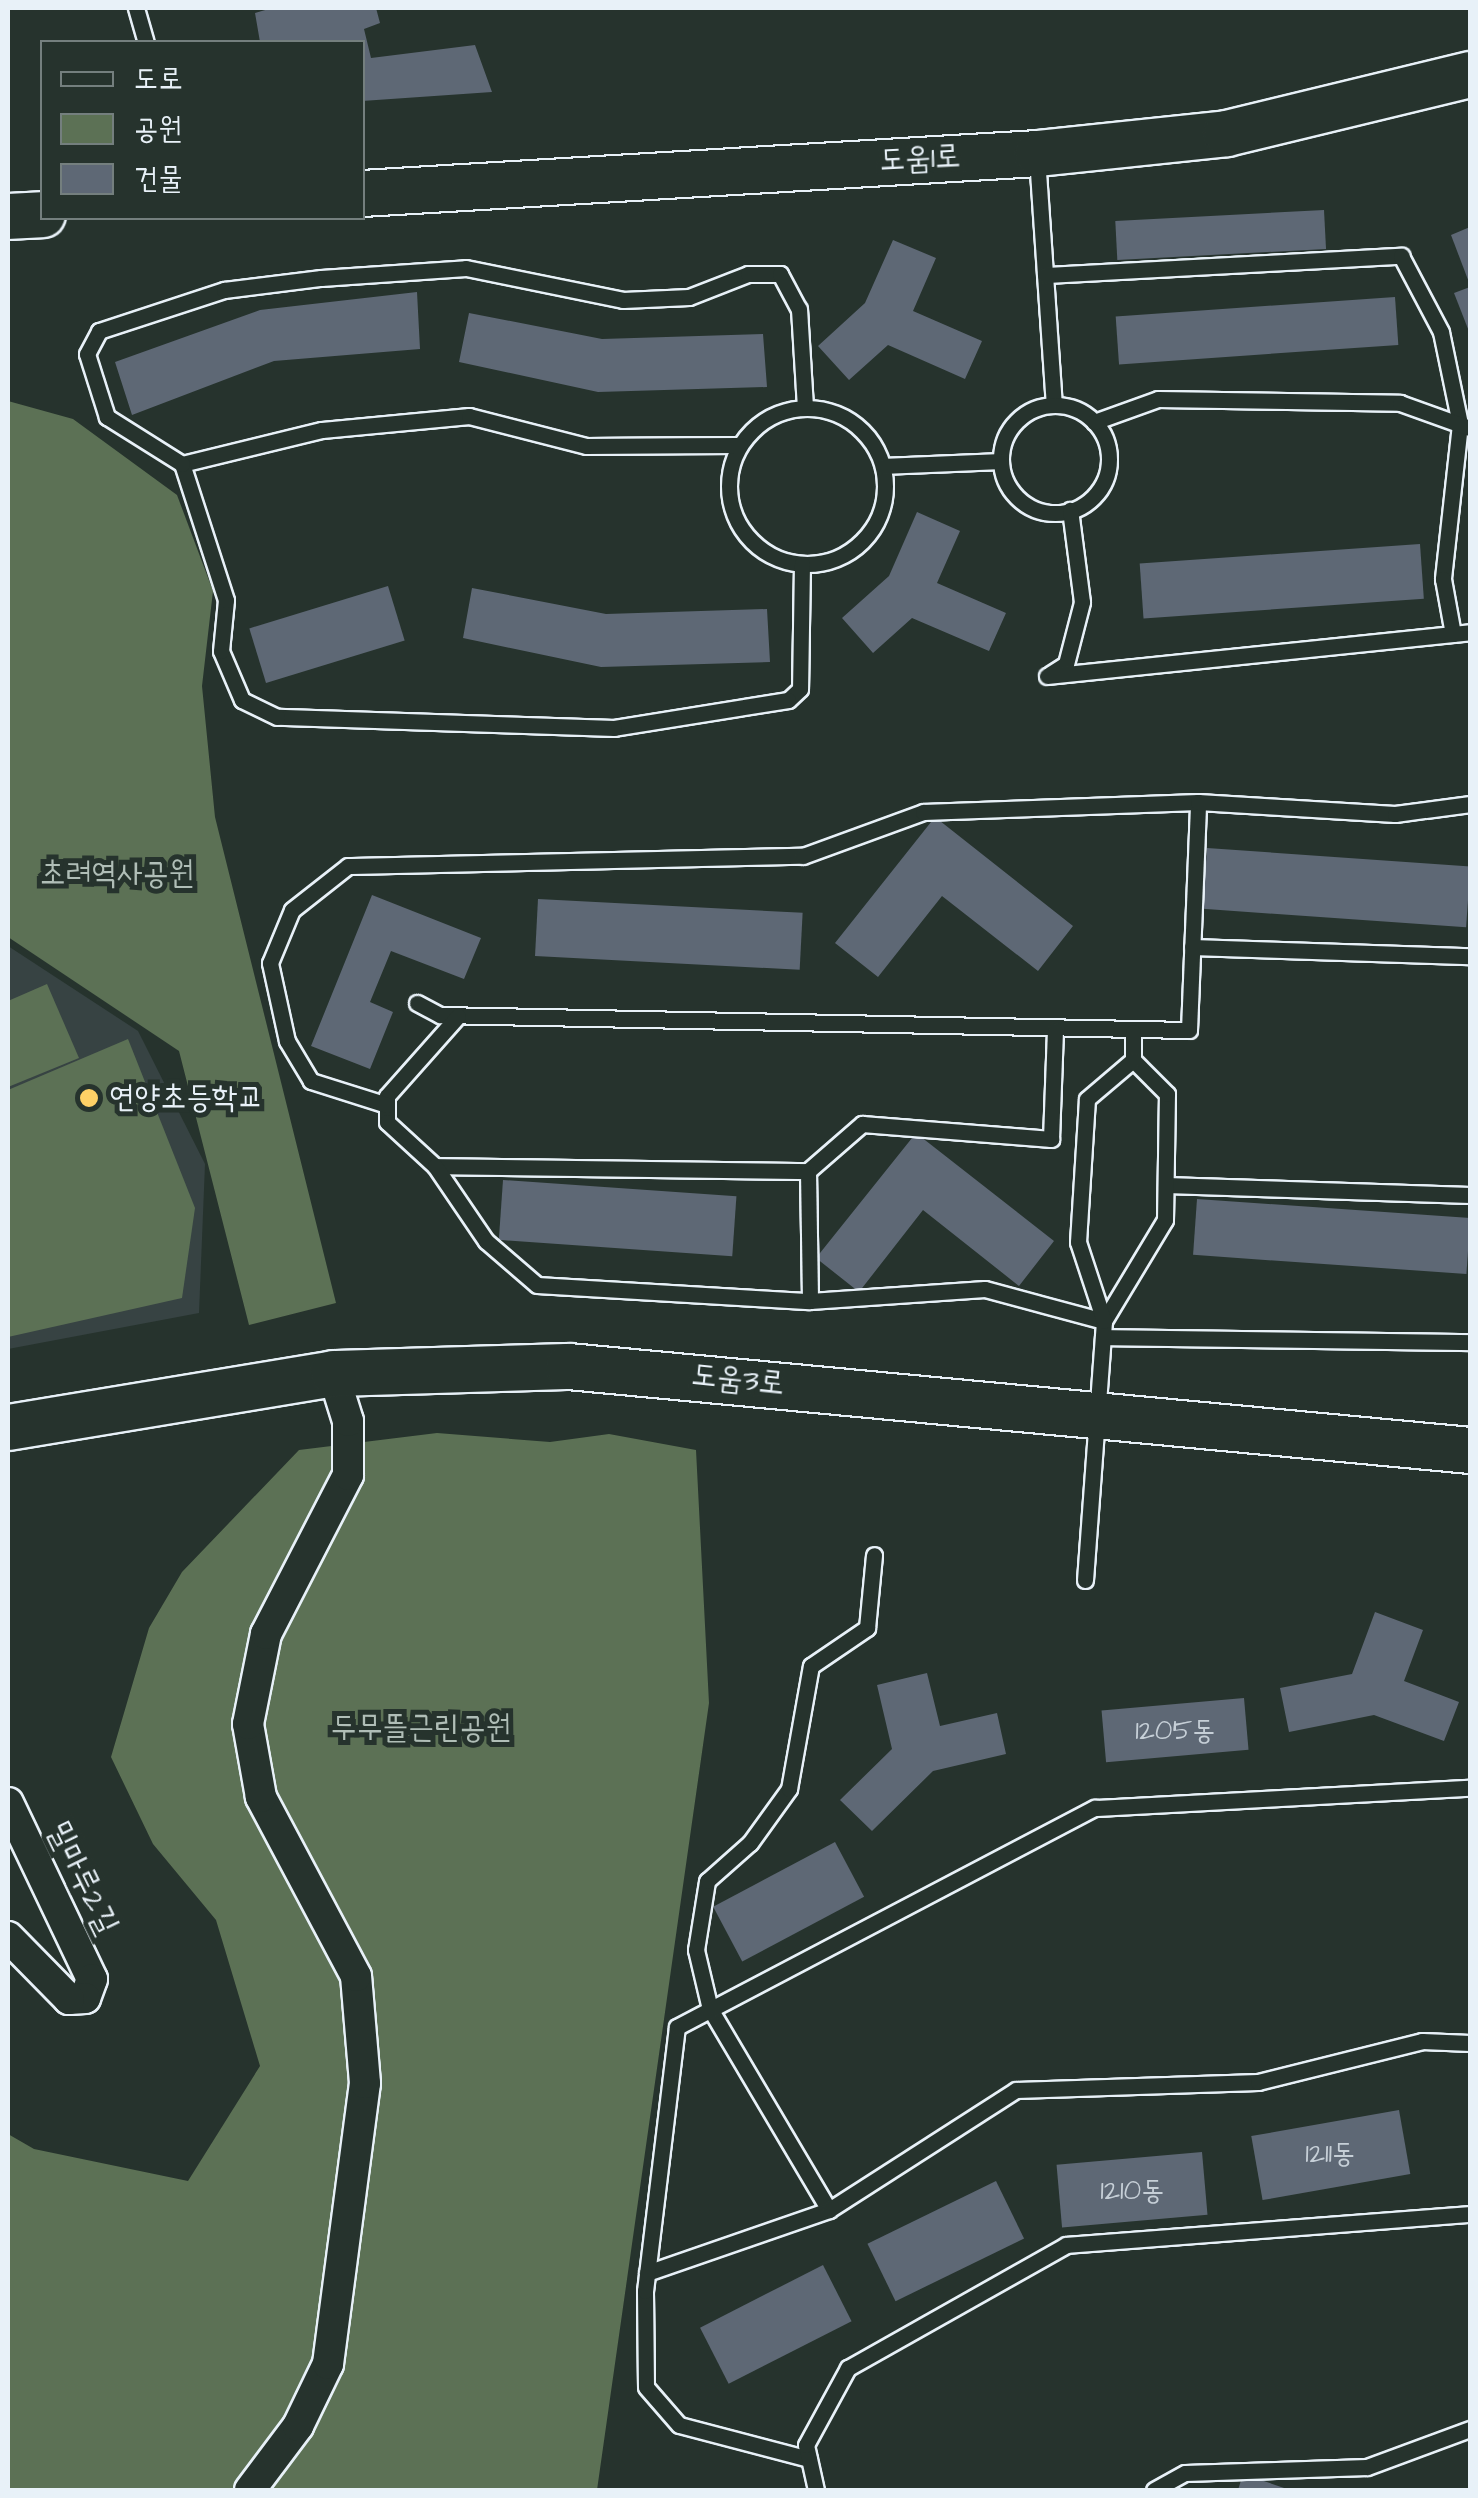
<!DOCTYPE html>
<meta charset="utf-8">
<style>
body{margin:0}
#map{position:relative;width:1478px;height:2498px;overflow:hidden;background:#26332d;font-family:"Architects Daughter","Poor Story",sans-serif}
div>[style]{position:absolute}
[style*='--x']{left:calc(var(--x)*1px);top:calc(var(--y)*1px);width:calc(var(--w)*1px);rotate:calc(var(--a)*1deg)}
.built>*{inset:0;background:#374343}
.green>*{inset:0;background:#5c7155}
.building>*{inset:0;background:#5e6875;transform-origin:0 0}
.roads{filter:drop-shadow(2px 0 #e8f1f8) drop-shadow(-2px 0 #e8f1f8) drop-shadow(0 2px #e8f1f8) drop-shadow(0 -2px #e8f1f8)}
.lane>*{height:15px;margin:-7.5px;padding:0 7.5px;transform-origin:7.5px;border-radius:7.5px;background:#26332d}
.lane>.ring{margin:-7.5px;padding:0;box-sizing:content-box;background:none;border:15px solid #26332d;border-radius:50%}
.street>*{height:30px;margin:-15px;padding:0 15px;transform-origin:15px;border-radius:15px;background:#26332d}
.secondary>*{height:45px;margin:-22.5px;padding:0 22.5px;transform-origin:22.5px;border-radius:22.5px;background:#26332d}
.dots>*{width:28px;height:28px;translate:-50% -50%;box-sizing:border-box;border:5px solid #26332d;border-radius:50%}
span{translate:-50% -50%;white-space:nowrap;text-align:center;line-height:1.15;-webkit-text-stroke:10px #26332d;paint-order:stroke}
.number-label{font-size:28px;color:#c6cfd7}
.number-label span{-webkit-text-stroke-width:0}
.street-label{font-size:32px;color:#e8f1f8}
.park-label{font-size:32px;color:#b0beb7}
.poi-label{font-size:32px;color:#e8f1f8}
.left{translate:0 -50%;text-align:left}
.frame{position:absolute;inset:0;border:10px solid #e8f1f8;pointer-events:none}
.legend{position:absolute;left:40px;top:40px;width:325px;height:180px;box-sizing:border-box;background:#26332d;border:2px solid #747f7e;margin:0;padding:12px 18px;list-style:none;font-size:30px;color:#e8f1f8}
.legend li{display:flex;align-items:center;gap:20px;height:50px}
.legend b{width:50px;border:2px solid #747f7e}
</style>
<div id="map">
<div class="built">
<i style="clip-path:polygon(8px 946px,138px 1031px,205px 1164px,199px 1313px,8px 1349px)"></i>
</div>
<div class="green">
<i style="clip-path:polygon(8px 401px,73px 419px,177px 495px,213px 591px,202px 686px,215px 817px,336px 1303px,249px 1325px,179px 1051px,8px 937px)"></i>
<i style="clip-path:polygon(47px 984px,79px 1058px,8px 1087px,8px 1001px)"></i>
<i style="clip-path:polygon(128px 1039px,195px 1208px,182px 1298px,8px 1337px,8px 1090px)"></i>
<i style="clip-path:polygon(437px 1433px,550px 1442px,609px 1434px,696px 1450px,709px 1703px,597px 2490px,8px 2490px,8px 2134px,34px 2149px,188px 2181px,260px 2066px,216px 1920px,153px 1844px,111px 1757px,149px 1628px,182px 1572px,299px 1450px)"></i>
</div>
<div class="building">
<i style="clip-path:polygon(272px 8px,376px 8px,380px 23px,364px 29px,371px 58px,475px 45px,492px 92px,362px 101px,362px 42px,260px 42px,255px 13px)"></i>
<i style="left:1324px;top:210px;width:39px;height:209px;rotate:87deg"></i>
<i style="clip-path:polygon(1470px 227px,1470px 285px,1451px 235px)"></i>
<i style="clip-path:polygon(893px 240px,936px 258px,913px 311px,982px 341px,965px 379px,888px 345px,849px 380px,818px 346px,865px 303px)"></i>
<i style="clip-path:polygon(1470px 287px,1470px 334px,1454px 293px)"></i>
<i style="clip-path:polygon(417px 292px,420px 349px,274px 361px,132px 415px,115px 362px,260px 310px)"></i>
<i style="left:1395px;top:297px;width:48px;height:280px;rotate:86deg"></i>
<i style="clip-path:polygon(469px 313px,602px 339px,763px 334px,767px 387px,598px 392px,459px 362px)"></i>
<i style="clip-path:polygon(917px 512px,960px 531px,937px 583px,1006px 613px,989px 651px,912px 618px,873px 653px,842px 618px,889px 576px)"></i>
<i style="left:1420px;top:544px;width:55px;height:281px;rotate:86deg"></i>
<i style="left:388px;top:586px;width:57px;height:145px;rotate:73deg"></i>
<i style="clip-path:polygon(472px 588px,606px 614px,767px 609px,770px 662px,601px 667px,463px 638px)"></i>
<i style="clip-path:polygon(935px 817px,1073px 926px,1038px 971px,942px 896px,878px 977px,835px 943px)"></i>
<i style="left:1207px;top:848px;width:264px;height:61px;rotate:4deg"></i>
<i style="clip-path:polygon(372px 895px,481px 938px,464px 979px,391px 951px,370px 1002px,393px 1012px,370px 1069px,311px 1046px)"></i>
<i style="left:538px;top:899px;width:265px;height:57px;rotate:3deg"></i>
<i style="clip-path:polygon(916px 1133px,1054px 1241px,1019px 1286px,923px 1210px,859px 1292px,816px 1258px)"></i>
<i style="left:503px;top:1180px;width:234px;height:60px;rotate:4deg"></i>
<i style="left:1197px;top:1199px;width:274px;height:56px;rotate:4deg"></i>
<i style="clip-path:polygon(1375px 1612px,1423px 1630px,1404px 1681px,1459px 1702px,1444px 1741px,1374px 1715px,1289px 1732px,1280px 1688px,1352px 1674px)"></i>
<i style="clip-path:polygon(927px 1673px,940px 1726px,997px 1713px,1006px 1754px,933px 1771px,872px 1831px,840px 1800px,892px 1749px,877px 1685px)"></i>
<i style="left:1244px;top:1698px;width:52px;height:143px;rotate:85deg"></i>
<i style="left:835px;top:1842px;width:62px;height:138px;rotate:62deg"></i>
<i style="left:1399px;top:2110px;width:65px;height:150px;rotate:80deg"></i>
<i style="left:1202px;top:2152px;width:63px;height:146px;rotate:85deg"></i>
<i style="left:996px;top:2181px;width:64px;height:143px;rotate:64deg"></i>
<i style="left:823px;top:2265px;width:63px;height:138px;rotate:63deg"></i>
<i style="clip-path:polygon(1243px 2474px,1290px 2490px,1238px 2490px)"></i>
</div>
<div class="roads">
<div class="lane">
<i style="--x:136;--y:8;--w:35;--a:74"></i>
<i style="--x:1037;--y:157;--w:248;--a:86.1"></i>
<i style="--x:1045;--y:275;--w:357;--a:-3.1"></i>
<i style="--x:1401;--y:256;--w:86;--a:62.2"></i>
<i style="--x:1441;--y:332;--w:94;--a:78.3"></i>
<i style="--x:1460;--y:424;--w:156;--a:96.3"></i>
<i style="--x:1443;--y:579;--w:56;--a:79.7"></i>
<i class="ring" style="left:1001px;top:405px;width:93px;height:93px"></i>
<i class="ring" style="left:729px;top:408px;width:141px;height:141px"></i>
<i style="--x:1094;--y:422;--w:68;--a:-19.8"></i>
<i style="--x:1158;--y:399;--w:242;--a:0.9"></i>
<i style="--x:1400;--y:403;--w:74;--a:19.7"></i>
<i style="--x:182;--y:464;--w:144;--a:-13.7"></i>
<i style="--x:322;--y:430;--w:148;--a:-5.4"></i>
<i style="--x:469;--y:416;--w:121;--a:14.4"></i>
<i style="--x:586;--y:446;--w:154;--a:-0.4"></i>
<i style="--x:883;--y:466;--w:117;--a:-2.4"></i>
<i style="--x:802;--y:564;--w:125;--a:90.9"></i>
<i style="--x:800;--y:689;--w:16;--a:137"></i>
<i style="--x:788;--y:700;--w:176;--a:170.9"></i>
<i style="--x:614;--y:728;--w:337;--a:-178.1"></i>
<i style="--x:277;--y:717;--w:39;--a:-154"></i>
<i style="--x:242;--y:700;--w:53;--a:-113.2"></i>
<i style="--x:221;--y:651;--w:51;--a:-84.4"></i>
<i style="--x:226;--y:600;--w:143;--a:-107.9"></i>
<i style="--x:182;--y:464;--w:89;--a:-147.9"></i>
<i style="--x:107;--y:417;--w:66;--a:-107.6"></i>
<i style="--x:87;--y:354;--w:26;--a:-62"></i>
<i style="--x:99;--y:331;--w:132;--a:-18.2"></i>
<i style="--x:224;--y:290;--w:98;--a:-7.1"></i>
<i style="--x:321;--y:278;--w:145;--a:-3.9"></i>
<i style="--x:466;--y:268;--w:160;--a:11.5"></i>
<i style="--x:623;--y:300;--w:66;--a:-2.6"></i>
<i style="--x:689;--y:297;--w:63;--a:-21.3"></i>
<i style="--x:748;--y:274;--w:32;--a:0"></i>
<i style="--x:780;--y:274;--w:40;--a:62"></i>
<i style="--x:799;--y:309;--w:99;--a:86.5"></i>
<i style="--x:1050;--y:674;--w:19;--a:-32"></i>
<i style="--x:1066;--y:664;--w:64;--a:-75.5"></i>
<i style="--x:1082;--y:602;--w:93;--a:-97.4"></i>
<i style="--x:1047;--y:676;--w:425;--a:-5.9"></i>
<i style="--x:1192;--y:947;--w:278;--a:1.9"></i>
<i style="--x:417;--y:1003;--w:26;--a:28"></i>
<i style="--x:440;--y:1015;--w:749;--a:1.15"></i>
<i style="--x:1189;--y:1030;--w:228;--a:-87.7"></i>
<i style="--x:458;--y:1016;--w:107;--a:131.6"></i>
<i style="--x:387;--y:1096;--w:26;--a:90"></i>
<i style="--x:387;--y:1122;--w:65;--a:42.5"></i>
<i style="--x:435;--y:1166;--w:373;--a:0.8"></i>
<i style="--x:808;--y:1171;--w:72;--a:-41"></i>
<i style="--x:862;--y:1124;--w:190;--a:4.5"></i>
<i style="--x:1051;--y:1139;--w:109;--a:-87.9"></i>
<i style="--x:387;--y:1105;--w:80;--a:-162.5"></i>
<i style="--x:311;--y:1081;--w:47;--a:-121"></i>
<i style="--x:287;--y:1041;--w:80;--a:-102.3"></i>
<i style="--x:270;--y:963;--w:57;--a:-67.5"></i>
<i style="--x:292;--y:910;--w:71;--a:-38.2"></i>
<i style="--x:348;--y:866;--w:455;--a:-1.3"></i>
<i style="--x:803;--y:856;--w:128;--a:-20.1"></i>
<i style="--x:923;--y:812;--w:275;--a:-2.1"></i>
<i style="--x:1198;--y:802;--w:197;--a:3.5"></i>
<i style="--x:1395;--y:814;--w:76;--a:-7.6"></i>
<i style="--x:435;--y:1166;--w:91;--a:55.8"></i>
<i style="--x:486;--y:1241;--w:67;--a:40.8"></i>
<i style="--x:537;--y:1285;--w:273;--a:3.4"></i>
<i style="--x:810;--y:1301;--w:175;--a:-3.9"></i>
<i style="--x:985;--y:1289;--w:123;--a:15.1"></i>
<i style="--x:808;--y:1171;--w:130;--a:89.1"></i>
<i style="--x:1166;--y:1185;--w:304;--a:1.9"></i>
<i style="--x:1104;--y:1321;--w:118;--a:-58.9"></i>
<i style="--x:1165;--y:1220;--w:126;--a:-89.1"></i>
<i style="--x:1167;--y:1094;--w:48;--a:-135"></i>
<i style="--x:1133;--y:1060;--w:28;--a:-90"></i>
<i style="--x:1103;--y:1337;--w:367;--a:0.8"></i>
<i style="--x:1085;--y:1580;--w:260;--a:-85.8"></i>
<i style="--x:1104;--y:1321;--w:83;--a:-108.2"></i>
<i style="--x:1078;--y:1242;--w:143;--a:-86.4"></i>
<i style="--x:1087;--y:1099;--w:60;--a:-40.3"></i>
<i style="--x:829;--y:2210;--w:234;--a:-120.6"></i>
<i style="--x:710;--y:2009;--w:61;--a:-103.3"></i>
<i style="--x:696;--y:1950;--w:70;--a:-80.9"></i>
<i style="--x:707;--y:1881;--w:57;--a:-41.5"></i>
<i style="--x:750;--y:1843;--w:67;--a:-54.2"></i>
<i style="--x:789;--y:1789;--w:125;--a:-79.9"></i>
<i style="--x:811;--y:1666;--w:68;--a:-34.2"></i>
<i style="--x:867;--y:1628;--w:73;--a:-84.5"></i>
<i style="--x:647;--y:2273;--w:193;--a:-19.1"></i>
<i style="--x:829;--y:2210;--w:222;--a:-32.7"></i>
<i style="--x:1016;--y:2090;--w:242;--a:-1.9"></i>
<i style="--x:1258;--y:2082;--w:169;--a:-14"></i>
<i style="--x:1422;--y:2041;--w:48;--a:2.4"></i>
<i style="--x:809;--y:2459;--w:134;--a:-165.3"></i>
<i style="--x:679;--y:2425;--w:50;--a:-131"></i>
<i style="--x:646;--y:2387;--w:96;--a:-90.6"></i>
<i style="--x:645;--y:2291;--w:266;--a:-83.1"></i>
<i style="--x:677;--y:2027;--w:472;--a:-27.7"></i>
<i style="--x:1095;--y:1808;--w:376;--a:-3.1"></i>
<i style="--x:816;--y:2490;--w:46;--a:-102.5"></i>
<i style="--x:806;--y:2445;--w:88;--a:-61.4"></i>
<i style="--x:848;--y:2368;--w:250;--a:-29.4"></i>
<i style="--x:1066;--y:2245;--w:405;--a:-4.4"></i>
<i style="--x:1154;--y:2490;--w:35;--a:-29"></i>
<i style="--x:1185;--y:2473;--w:182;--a:-1.9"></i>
<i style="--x:1367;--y:2467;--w:110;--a:-20.3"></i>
</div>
<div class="street">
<i style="--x:8;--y:1803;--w:195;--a:64.5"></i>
<i style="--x:92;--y:1979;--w:20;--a:110"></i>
<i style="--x:85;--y:1998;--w:16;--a:176"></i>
<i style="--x:69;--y:1999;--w:87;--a:-134.5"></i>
<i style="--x:250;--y:2490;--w:80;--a:-53.1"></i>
<i style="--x:298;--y:2426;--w:69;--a:-64.2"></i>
<i style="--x:328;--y:2364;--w:283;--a:-82.5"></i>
<i style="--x:365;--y:2083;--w:107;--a:-94.8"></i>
<i style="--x:356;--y:1976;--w:203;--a:-118"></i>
<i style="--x:261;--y:1797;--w:74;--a:-100.1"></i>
<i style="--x:248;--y:1724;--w:92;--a:-78.7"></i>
<i style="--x:266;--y:1634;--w:179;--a:-62.7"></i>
<i style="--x:348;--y:1475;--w:54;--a:-90"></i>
<i style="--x:348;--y:1421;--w:50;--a:-107.4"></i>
</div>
<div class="secondary">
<i style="--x:362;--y:193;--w:676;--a:-3.39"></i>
<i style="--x:1037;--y:153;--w:190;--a:-6"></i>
<i style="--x:1226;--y:133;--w:251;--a:-13.6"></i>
<i style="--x:8;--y:216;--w:34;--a:-3"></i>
<i style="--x:8;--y:1427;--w:329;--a:-9.4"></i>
<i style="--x:333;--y:1373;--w:235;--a:-1.7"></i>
<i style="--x:568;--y:1366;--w:906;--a:5.32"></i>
</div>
</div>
<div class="dots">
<i style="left:89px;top:1098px;background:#ffd166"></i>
</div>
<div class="number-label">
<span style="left:1175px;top:1731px">1205동</span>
<span style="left:1330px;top:2154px">1211동</span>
<span style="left:1132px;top:2191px">1210동</span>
</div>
<div class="street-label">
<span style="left:920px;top:159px;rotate:-3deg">도움1로</span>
<span style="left:738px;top:1380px;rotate:6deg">도움3로</span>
<span style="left:82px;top:1878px;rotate:64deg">밀마루2길</span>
</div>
<div class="park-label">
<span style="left:117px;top:874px">초려역사공원</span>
<span style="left:421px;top:1728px">두무뜰근린공원</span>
</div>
<div class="poi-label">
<span class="left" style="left:109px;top:1098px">연양초등학교</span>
</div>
<div class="frame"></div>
<ul class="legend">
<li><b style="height:12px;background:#26332d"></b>도로</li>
<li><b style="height:28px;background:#5c7155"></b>공원</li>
<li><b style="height:28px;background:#5e6875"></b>건물</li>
</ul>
</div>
